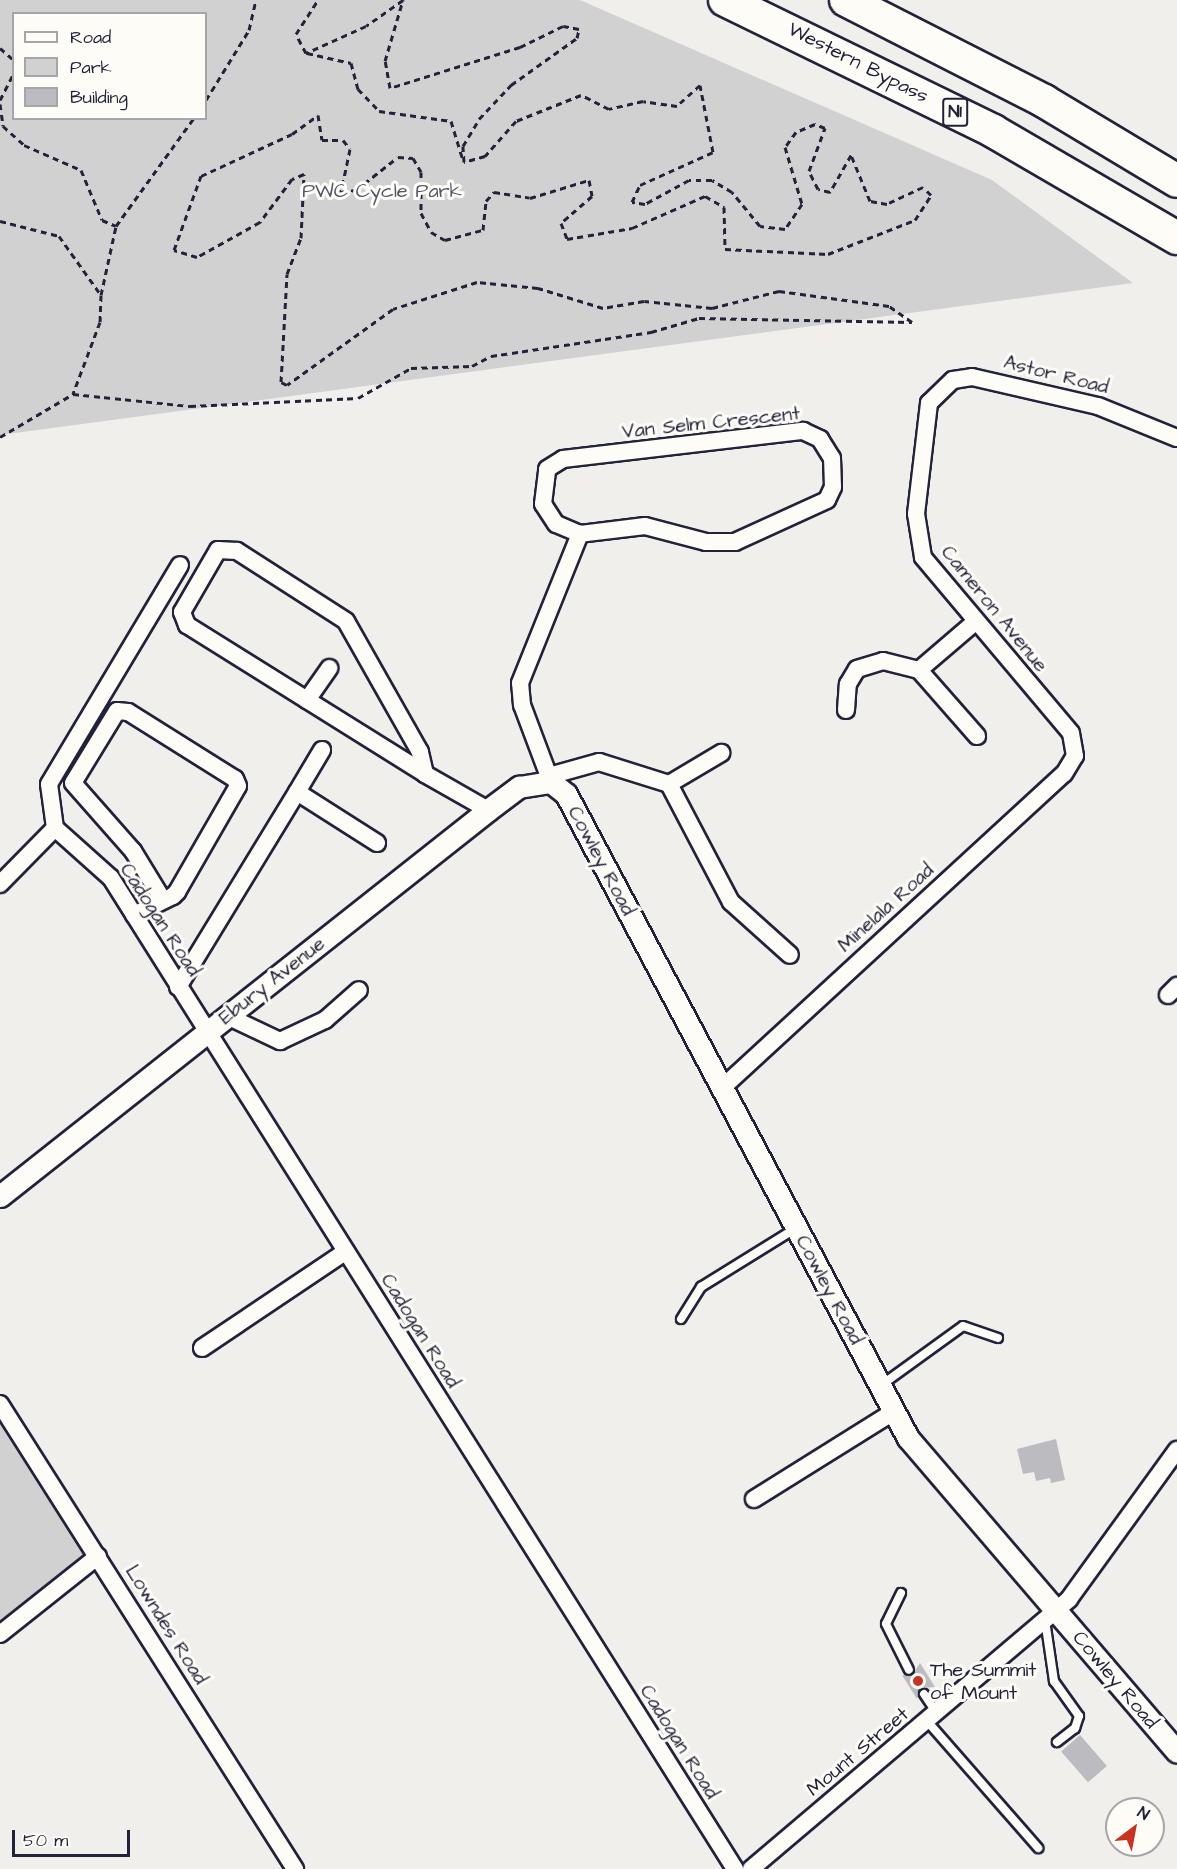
<!DOCTYPE html>
<style>
body{margin:0}
#map{position:relative;width:1177px;height:1869px;overflow:hidden;background:#f0efec;font-family:"Architects Daughter",sans-serif}
div>[style]{position:absolute}
[style*='--x']{left:calc(var(--x)*1px);top:calc(var(--y)*1px);width:calc(var(--w)*1px);rotate:calc(var(--a)*1deg)}
.green>*{inset:0;background:#d2d1d1}
.building>*{inset:0;background:#bcbcc0;transform-origin:0 0}
.path>*{height:3px;margin-top:-1.5px;transform-origin:0;background:repeating-linear-gradient(90deg,#22223b 0 6px,transparent 0 10.5px)}
.roads{filter:drop-shadow(2px 0 #22223b) drop-shadow(-2px 0 #22223b) drop-shadow(0 2px #22223b) drop-shadow(0 -2px #22223b)}
.service>*{height:8px;margin:-4px;padding:0 4px;transform-origin:4px;border-radius:4px;background:#fdfcf7}
.minor>*{height:16px;margin:-8px;padding:0 8px;transform-origin:8px;border-radius:8px;background:#fdfcf7}
.tertiary>*{height:21px;margin:-10.5px;padding:0 10.5px;transform-origin:10.5px;border-radius:10.5px;background:#fdfcf7}
.motorway>*{height:32px;margin:-16px;padding:0 16px;transform-origin:16px;border-radius:16px;background:#fdfcf7}
.dots>*{width:16px;height:16px;translate:-50% -50%;box-sizing:border-box;border:3px solid #fdfcf7;border-radius:50%}
span{translate:-50% -50%;white-space:nowrap;text-align:center;line-height:1.15;-webkit-text-stroke:6px #fdfcf7;paint-order:stroke}
.shield-label span{padding:2px 4px;background:#fdfcf7;border:2px solid;border-radius:4px;-webkit-text-stroke-width:0}
.shield-label{font-size:18px;color:#22223b;font-weight:700}
.street-label{font-size:20px;color:#22223b}
.park-label{font-size:20px;color:#575768}
.poi-label{font-size:20px;color:#22223b}
.left{translate:0 -50%;text-align:left}
.legend{position:absolute;left:12px;top:12px;width:195px;height:108px;box-sizing:border-box;background:#fdfcf7;border:2px solid #a5a5ac;margin:0;padding:8px 10px;list-style:none;font-size:18px;color:#22223b}
.legend li{display:flex;align-items:center;gap:12px;height:30px}
.legend b{width:30px;border:2px solid #a5a5ac}
.north{position:absolute;left:1105px;top:1797px;width:60px;height:60px;box-sizing:border-box;background:#fdfcf7;border:2px solid #a5a5ac;border-radius:50%;rotate:32deg;font-size:16px;font-weight:700;line-height:24px;text-align:center;color:#22223b}
.north::after{content:'';display:block;margin:auto;width:21px;height:27px;background:#c8321e;clip-path:polygon(50% 0,100% 100%,50% 72%,0 100%)}
.scale{position:absolute;left:12px;top:1830px;width:118px;height:27px;box-sizing:border-box;border:3px solid #22223b;border-top:0;padding-left:8px;font-size:18px;line-height:21px;white-space:nowrap;color:#22223b;-webkit-text-stroke:4px #fdfcf7;paint-order:stroke}
</style>
<div id="map">
<div class="green">
<i style="clip-path:polygon(evenodd,0 0,580px 0,992px 180px,1133px 283px,0 435px,0 0,14px 14px,206px 14px,206px 118px,14px 118px,14px 14px)"></i>
<i style="clip-path:polygon(0 1424px,91px 1567px,0 1634px)"></i>
</div>
<div class="building">
<i style="clip-path:polygon(1056px 1439px,1065px 1480px,1051px 1483px,1050px 1478px,1036px 1481px,1034px 1472px,1023px 1474px,1017px 1449px)"></i>
<i style="clip-path:polygon(920px 1663px,935px 1687px,921px 1688px,917px 1699px,902px 1675px,912px 1675px)"></i>
<i style="left:1080px;top:1735px;width:41px;height:25px;rotate:49deg"></i>
</div>
<div class="path">
<i style="--x:0;--y:48;--w:18;--a:41"></i>
<i style="--x:307;--y:53;--w:45;--a:12.8"></i>
<i style="--x:351;--y:63;--w:27;--a:75"></i>
<i style="--x:358;--y:89;--w:30;--a:46"></i>
<i style="--x:379;--y:111;--w:73;--a:7.9"></i>
<i style="--x:451;--y:121;--w:38;--a:73"></i>
<i style="--x:0;--y:100;--w:31;--a:-63"></i>
<i style="--x:206;--y:100;--w:82;--a:-58.4"></i>
<i style="--x:249;--y:30;--w:31;--a:-77"></i>
<i style="--x:0;--y:104;--w:22;--a:82"></i>
<i style="--x:3;--y:126;--w:28;--a:42"></i>
<i style="--x:24;--y:145;--w:62;--a:23.7"></i>
<i style="--x:81;--y:170;--w:54;--a:67.2"></i>
<i style="--x:102;--y:220;--w:15;--a:23"></i>
<i style="--x:116;--y:226;--w:133;--a:-54.2"></i>
<i style="--x:0;--y:221;--w:61;--a:14.3"></i>
<i style="--x:59;--y:236;--w:72;--a:54.6"></i>
<i style="--x:101;--y:295;--w:27;--a:92"></i>
<i style="--x:100;--y:322;--w:77;--a:110.6"></i>
<i style="--x:101;--y:295;--w:71;--a:-77.7"></i>
<i style="--x:0;--y:437;--w:85;--a:-30.5"></i>
<i style="--x:73;--y:394;--w:118;--a:5.9"></i>
<i style="--x:190;--y:406;--w:168;--a:-2.7"></i>
<i style="--x:358;--y:398;--w:61;--a:-29.5"></i>
<i style="--x:411;--y:368;--w:61;--a:-1.9"></i>
<i style="--x:472;--y:366;--w:21;--a:-28"></i>
<i style="--x:491;--y:356;--w:162;--a:-8.5"></i>
<i style="--x:651;--y:332;--w:50;--a:-16.3"></i>
<i style="--x:699;--y:318;--w:213;--a:1.1"></i>
<i style="--x:912;--y:322;--w:28;--a:-145"></i>
<i style="--x:889;--y:306;--w:111;--a:-172.2"></i>
<i style="--x:779;--y:291;--w:69;--a:165.8"></i>
<i style="--x:712;--y:308;--w:68;--a:-174.1"></i>
<i style="--x:644;--y:301;--w:42;--a:170.3"></i>
<i style="--x:603;--y:308;--w:68;--a:-162.9"></i>
<i style="--x:538;--y:288;--w:61;--a:-174.4"></i>
<i style="--x:477;--y:282;--w:88;--a:162.2"></i>
<i style="--x:393;--y:309;--w:130;--a:144.4"></i>
<i style="--x:287;--y:385;--w:7;--a:-153"></i>
<i style="--x:281;--y:382;--w:108;--a:-86.8"></i>
<i style="--x:287;--y:274;--w:39;--a:-69"></i>
<i style="--x:301;--y:238;--w:64;--a:-87.3"></i>
<i style="--x:304;--y:174;--w:13;--a:157"></i>
<i style="--x:292;--y:179;--w:54;--a:126.7"></i>
<i style="--x:260;--y:222;--w:72;--a:150.9"></i>
<i style="--x:197;--y:257;--w:24;--a:-163"></i>
<i style="--x:174;--y:250;--w:79;--a:-70"></i>
<i style="--x:201;--y:176;--w:100;--a:-24.8"></i>
<i style="--x:292;--y:134;--w:32;--a:-36"></i>
<i style="--x:318;--y:115;--w:25;--a:81"></i>
<i style="--x:322;--y:140;--w:21;--a:0"></i>
<i style="--x:343;--y:140;--w:11;--a:52"></i>
<i style="--x:350;--y:149;--w:44;--a:101.8"></i>
<i style="--x:341;--y:192;--w:15;--a:-8"></i>
<i style="--x:356;--y:190;--w:53;--a:-38.2"></i>
<i style="--x:398;--y:157;--w:15;--a:4"></i>
<i style="--x:413;--y:158;--w:16;--a:60"></i>
<i style="--x:421;--y:172;--w:41;--a:90"></i>
<i style="--x:421;--y:213;--w:21;--a:62"></i>
<i style="--x:431;--y:232;--w:16;--a:30"></i>
<i style="--x:445;--y:240;--w:39;--a:-15"></i>
<i style="--x:483;--y:230;--w:29;--a:-84"></i>
<i style="--x:486;--y:201;--w:12;--a:-48"></i>
<i style="--x:494;--y:192;--w:36;--a:9"></i>
<i style="--x:530;--y:198;--w:62;--a:-17"></i>
<i style="--x:589;--y:180;--w:16;--a:79"></i>
<i style="--x:592;--y:196;--w:41;--a:138.9"></i>
<i style="--x:561;--y:223;--w:17;--a:69"></i>
<i style="--x:567;--y:239;--w:66;--a:-9.6"></i>
<i style="--x:632;--y:228;--w:80;--a:-23.7"></i>
<i style="--x:705;--y:196;--w:22;--a:30"></i>
<i style="--x:724;--y:207;--w:42;--a:88.6"></i>
<i style="--x:725;--y:249;--w:103;--a:2.8"></i>
<i style="--x:828;--y:254;--w:93;--a:-21.3"></i>
<i style="--x:915;--y:220;--w:30;--a:-57"></i>
<i style="--x:931;--y:195;--w:11;--a:-135"></i>
<i style="--x:923;--y:187;--w:40;--a:155"></i>
<i style="--x:887;--y:204;--w:17;--a:-170"></i>
<i style="--x:870;--y:201;--w:50;--a:-112.4"></i>
<i style="--x:851;--y:155;--w:43;--a:119.6"></i>
<i style="--x:830;--y:192;--w:12;--a:-166"></i>
<i style="--x:818;--y:189;--w:20;--a:-117"></i>
<i style="--x:809;--y:171;--w:46;--a:-69.6"></i>
<i style="--x:825;--y:128;--w:11;--a:-158"></i>
<i style="--x:815;--y:124;--w:21;--a:157"></i>
<i style="--x:796;--y:132;--w:19;--a:126"></i>
<i style="--x:785;--y:147;--w:59;--a:73.4"></i>
<i style="--x:802;--y:204;--w:30;--a:124"></i>
<i style="--x:785;--y:229;--w:25;--a:-173"></i>
<i style="--x:760;--y:226;--w:44;--a:-129.5"></i>
<i style="--x:732;--y:192;--w:23;--a:-149"></i>
<i style="--x:712;--y:180;--w:23;--a:180"></i>
<i style="--x:689;--y:180;--w:50;--a:151.4"></i>
<i style="--x:645;--y:204;--w:13;--a:-171"></i>
<i style="--x:632;--y:202;--w:19;--a:-65"></i>
<i style="--x:640;--y:185;--w:80;--a:-24.3"></i>
<i style="--x:713;--y:152;--w:68;--a:-101"></i>
<i style="--x:700;--y:85;--w:31;--a:138"></i>
<i style="--x:677;--y:106;--w:34;--a:-172"></i>
<i style="--x:643;--y:101;--w:35;--a:167"></i>
<i style="--x:609;--y:109;--w:31;--a:-153"></i>
<i style="--x:581;--y:95;--w:70;--a:158.2"></i>
<i style="--x:516;--y:121;--w:47;--a:131.5"></i>
<i style="--x:485;--y:156;--w:22;--a:164"></i>
<i style="--x:464;--y:162;--w:16;--a:-94"></i>
<i style="--x:463;--y:146;--w:31;--a:-59"></i>
<i style="--x:479;--y:119;--w:47;--a:-46.7"></i>
<i style="--x:511;--y:85;--w:81;--a:-35.5"></i>
<i style="--x:577;--y:38;--w:9;--a:-77"></i>
<i style="--x:579;--y:29;--w:16;--a:-169"></i>
<i style="--x:563;--y:26;--w:48;--a:154"></i>
<i style="--x:520;--y:47;--w:136;--a:162.5"></i>
<i style="--x:390;--y:88;--w:27;--a:-100"></i>
<i style="--x:385;--y:61;--w:64;--a:-73.6"></i>
<i style="--x:403;--y:0;--w:45;--a:144.9"></i>
<i style="--x:366;--y:26;--w:66;--a:155.8"></i>
<i style="--x:306;--y:53;--w:21;--a:-118"></i>
<i style="--x:296;--y:34;--w:40;--a:-57.1"></i>
</div>
<div class="roads">
<div class="service">
<i style="--x:681;--y:1319;--w:38;--a:-58"></i>
<i style="--x:701;--y:1287;--w:112;--a:-31.8"></i>
<i style="--x:880;--y:1386;--w:102;--a:-35.9"></i>
<i style="--x:963;--y:1326;--w:37;--a:19"></i>
<i style="--x:901;--y:1593;--w:34;--a:116"></i>
<i style="--x:886;--y:1624;--w:51;--a:63.4"></i>
<i style="--x:1045;--y:1620;--w:62;--a:81.6"></i>
<i style="--x:1054;--y:1681;--w:43;--a:54.5"></i>
<i style="--x:1079;--y:1716;--w:13;--a:108"></i>
<i style="--x:1075;--y:1728;--w:23;--a:142"></i>
<i style="--x:924;--y:1694;--w:22;--a:56"></i>
<i style="--x:927;--y:1721;--w:169;--a:48.8"></i>
</div>
<div class="minor">
<i style="--x:803;--y:431;--w:19;--a:25"></i>
<i style="--x:820;--y:439;--w:22;--a:58"></i>
<i style="--x:832;--y:458;--w:29;--a:88"></i>
<i style="--x:833;--y:487;--w:14;--a:115"></i>
<i style="--x:827;--y:500;--w:101;--a:155.5"></i>
<i style="--x:735;--y:542;--w:29;--a:180"></i>
<i style="--x:706;--y:542;--w:63;--a:-165.3"></i>
<i style="--x:645;--y:526;--w:65;--a:173"></i>
<i style="--x:580;--y:534;--w:26;--a:-157"></i>
<i style="--x:556;--y:524;--w:24;--a:-123"></i>
<i style="--x:543;--y:504;--w:35;--a:-83"></i>
<i style="--x:547;--y:469;--w:19;--a:-32"></i>
<i style="--x:563;--y:459;--w:242;--a:-6.7"></i>
<i style="--x:919;--y:670;--w:88;--a:48.7"></i>
<i style="--x:307;--y:700;--w:39;--a:-55"></i>
<i style="--x:846;--y:710;--w:26;--a:-86"></i>
<i style="--x:848;--y:684;--w:17;--a:-59"></i>
<i style="--x:857;--y:669;--w:27;--a:-17"></i>
<i style="--x:883;--y:661;--w:37;--a:14"></i>
<i style="--x:919;--y:670;--w:74;--a:-40.6"></i>
<i style="--x:425;--y:774;--w:23;--a:-103"></i>
<i style="--x:420;--y:752;--w:150;--a:-119.5"></i>
<i style="--x:346;--y:621;--w:130;--a:-147.3"></i>
<i style="--x:237;--y:551;--w:19;--a:-177"></i>
<i style="--x:218;--y:550;--w:72;--a:120.1"></i>
<i style="--x:182;--y:612;--w:14;--a:69"></i>
<i style="--x:187;--y:625;--w:281;--a:32"></i>
<i style="--x:425;--y:774;--w:73;--a:29.7"></i>
<i style="--x:549;--y:776;--w:52;--a:-15.6"></i>
<i style="--x:599;--y:762;--w:73;--a:17.4"></i>
<i style="--x:669;--y:784;--w:133;--a:62.3"></i>
<i style="--x:731;--y:902;--w:79;--a:41.9"></i>
<i style="--x:551;--y:782;--w:82;--a:-110.6"></i>
<i style="--x:522;--y:705;--w:22;--a:-95"></i>
<i style="--x:520;--y:683;--w:161;--a:-68.1"></i>
<i style="--x:669;--y:784;--w:61;--a:-30.8"></i>
<i style="--x:297;--y:792;--w:49;--a:-59.2"></i>
<i style="--x:55;--y:828;--w:75;--a:41.8"></i>
<i style="--x:111;--y:878;--w:1171;--a:57.8"></i>
<i style="--x:55;--y:828;--w:44;--a:-97.8"></i>
<i style="--x:49;--y:784;--w:255;--a:-59.1"></i>
<i style="--x:0;--y:884;--w:78;--a:-45.5"></i>
<i style="--x:134;--y:915;--w:43;--a:-26"></i>
<i style="--x:173;--y:896;--w:6;--a:-45"></i>
<i style="--x:177;--y:892;--w:122;--a:-60.1"></i>
<i style="--x:238;--y:786;--w:8;--a:-113"></i>
<i style="--x:235;--y:779;--w:126;--a:-147.9"></i>
<i style="--x:128;--y:712;--w:11;--a:-175"></i>
<i style="--x:117;--y:711;--w:84;--a:121.4"></i>
<i style="--x:73;--y:783;--w:91;--a:48.6"></i>
<i style="--x:133;--y:851;--w:57;--a:58.5"></i>
<i style="--x:178;--y:987;--w:228;--a:-58.6"></i>
<i style="--x:297;--y:792;--w:95;--a:32.5"></i>
<i style="--x:1168;--y:995;--w:13;--a:-45"></i>
<i style="--x:227;--y:1016;--w:59;--a:25.3"></i>
<i style="--x:280;--y:1041;--w:50;--a:-25"></i>
<i style="--x:325;--y:1020;--w:45;--a:-41.4"></i>
<i style="--x:722;--y:1088;--w:464;--a:-42.6"></i>
<i style="--x:1064;--y:774;--w:21;--a:-59"></i>
<i style="--x:1075;--y:756;--w:23;--a:-100"></i>
<i style="--x:1071;--y:733;--w:230;--a:-130.1"></i>
<i style="--x:923;--y:557;--w:44;--a:-99.2"></i>
<i style="--x:916;--y:514;--w:112;--a:-83.3"></i>
<i style="--x:929;--y:403;--w:33;--a:-44"></i>
<i style="--x:953;--y:380;--w:19;--a:-9"></i>
<i style="--x:972;--y:377;--w:129;--a:13"></i>
<i style="--x:1098;--y:406;--w:85;--a:22.1"></i>
<i style="--x:202;--y:1348;--w:172;--a:-33.9"></i>
<i style="--x:0;--y:1404;--w:551;--a:57.61"></i>
<i style="--x:754;--y:1499;--w:164;--a:-32"></i>
<i style="--x:0;--y:1634;--w:125;--a:-38.5"></i>
<i style="--x:751;--y:1869;--w:417;--a:-40.3"></i>
<i style="--x:1069;--y:1599;--w:184;--a:-54.1"></i>
</div>
<div class="tertiary">
<i style="--x:0;--y:1196;--w:622;--a:-38.34"></i>
<i style="--x:488;--y:810;--w:39;--a:-37"></i>
<i style="--x:519;--y:787;--w:32;--a:-9"></i>
<i style="--x:551;--y:782;--w:19;--a:39"></i>
<i style="--x:566;--y:794;--w:729;--a:62.03"></i>
<i style="--x:908;--y:1438;--w:413;--a:49.4"></i>
</div>
<div class="motorway">
<i style="--x:725;--y:0;--w:298;--a:26"></i>
<i style="--x:993;--y:131;--w:213;--a:30.2"></i>
<i style="--x:846;--y:0;--w:222;--a:27"></i>
<i style="--x:1044;--y:101;--w:155;--a:31"></i>
</div>
</div>
<div class="dots">
<i style="left:918px;top:1681px;background:#c8321e"></i>
</div>
<div class="shield-label">
<span style="left:955px;top:112px">N1</span>
</div>
<div class="street-label">
<span style="left:858px;top:63px;rotate:27deg">Western Bypass</span>
<span style="left:1056px;top:375px;rotate:14deg">Astor Road</span>
<span style="left:711px;top:423px;rotate:-6deg">Van Selm Crescent</span>
<span style="left:994px;top:609px;rotate:51deg">Cameron Avenue</span>
<span style="left:601px;top:861px;rotate:62deg">Cowley Road</span>
<span style="left:886px;top:908px;rotate:-42deg">Minelala Road</span>
<span style="left:160px;top:920px;rotate:57deg">Cadogan Road</span>
<span style="left:272px;top:981px;rotate:-38deg">Ebury Avenue</span>
<span style="left:829px;top:1290px;rotate:62deg">Cowley Road</span>
<span style="left:420px;top:1331px;rotate:58deg">Cadogan Road</span>
<span style="left:166px;top:1625px;rotate:58deg">Lowndes Road</span>
<span style="left:1115px;top:1680px;rotate:50deg">Cowley Road</span>
<span style="left:679px;top:1742px;rotate:58deg">Cadogan Road</span>
<span style="left:858px;top:1752px;rotate:-40deg">Mount Street</span>
</div>
<div class="park-label">
<span style="left:382px;top:191px">PWC Cycle Park</span>
</div>
<div class="poi-label">
<span class="left" style="left:930px;top:1682px">The Summit<br>of Mount</span>
</div>
<ul class="legend">
<li><b style="height:8px;background:#fdfcf7"></b>Road</li>
<li><b style="height:16px;background:#d2d1d1"></b>Park</li>
<li><b style="height:16px;background:#bcbcc0"></b>Building</li>
</ul>
<div class="north">N</div>
<div class="scale">50 m</div>
</div>
